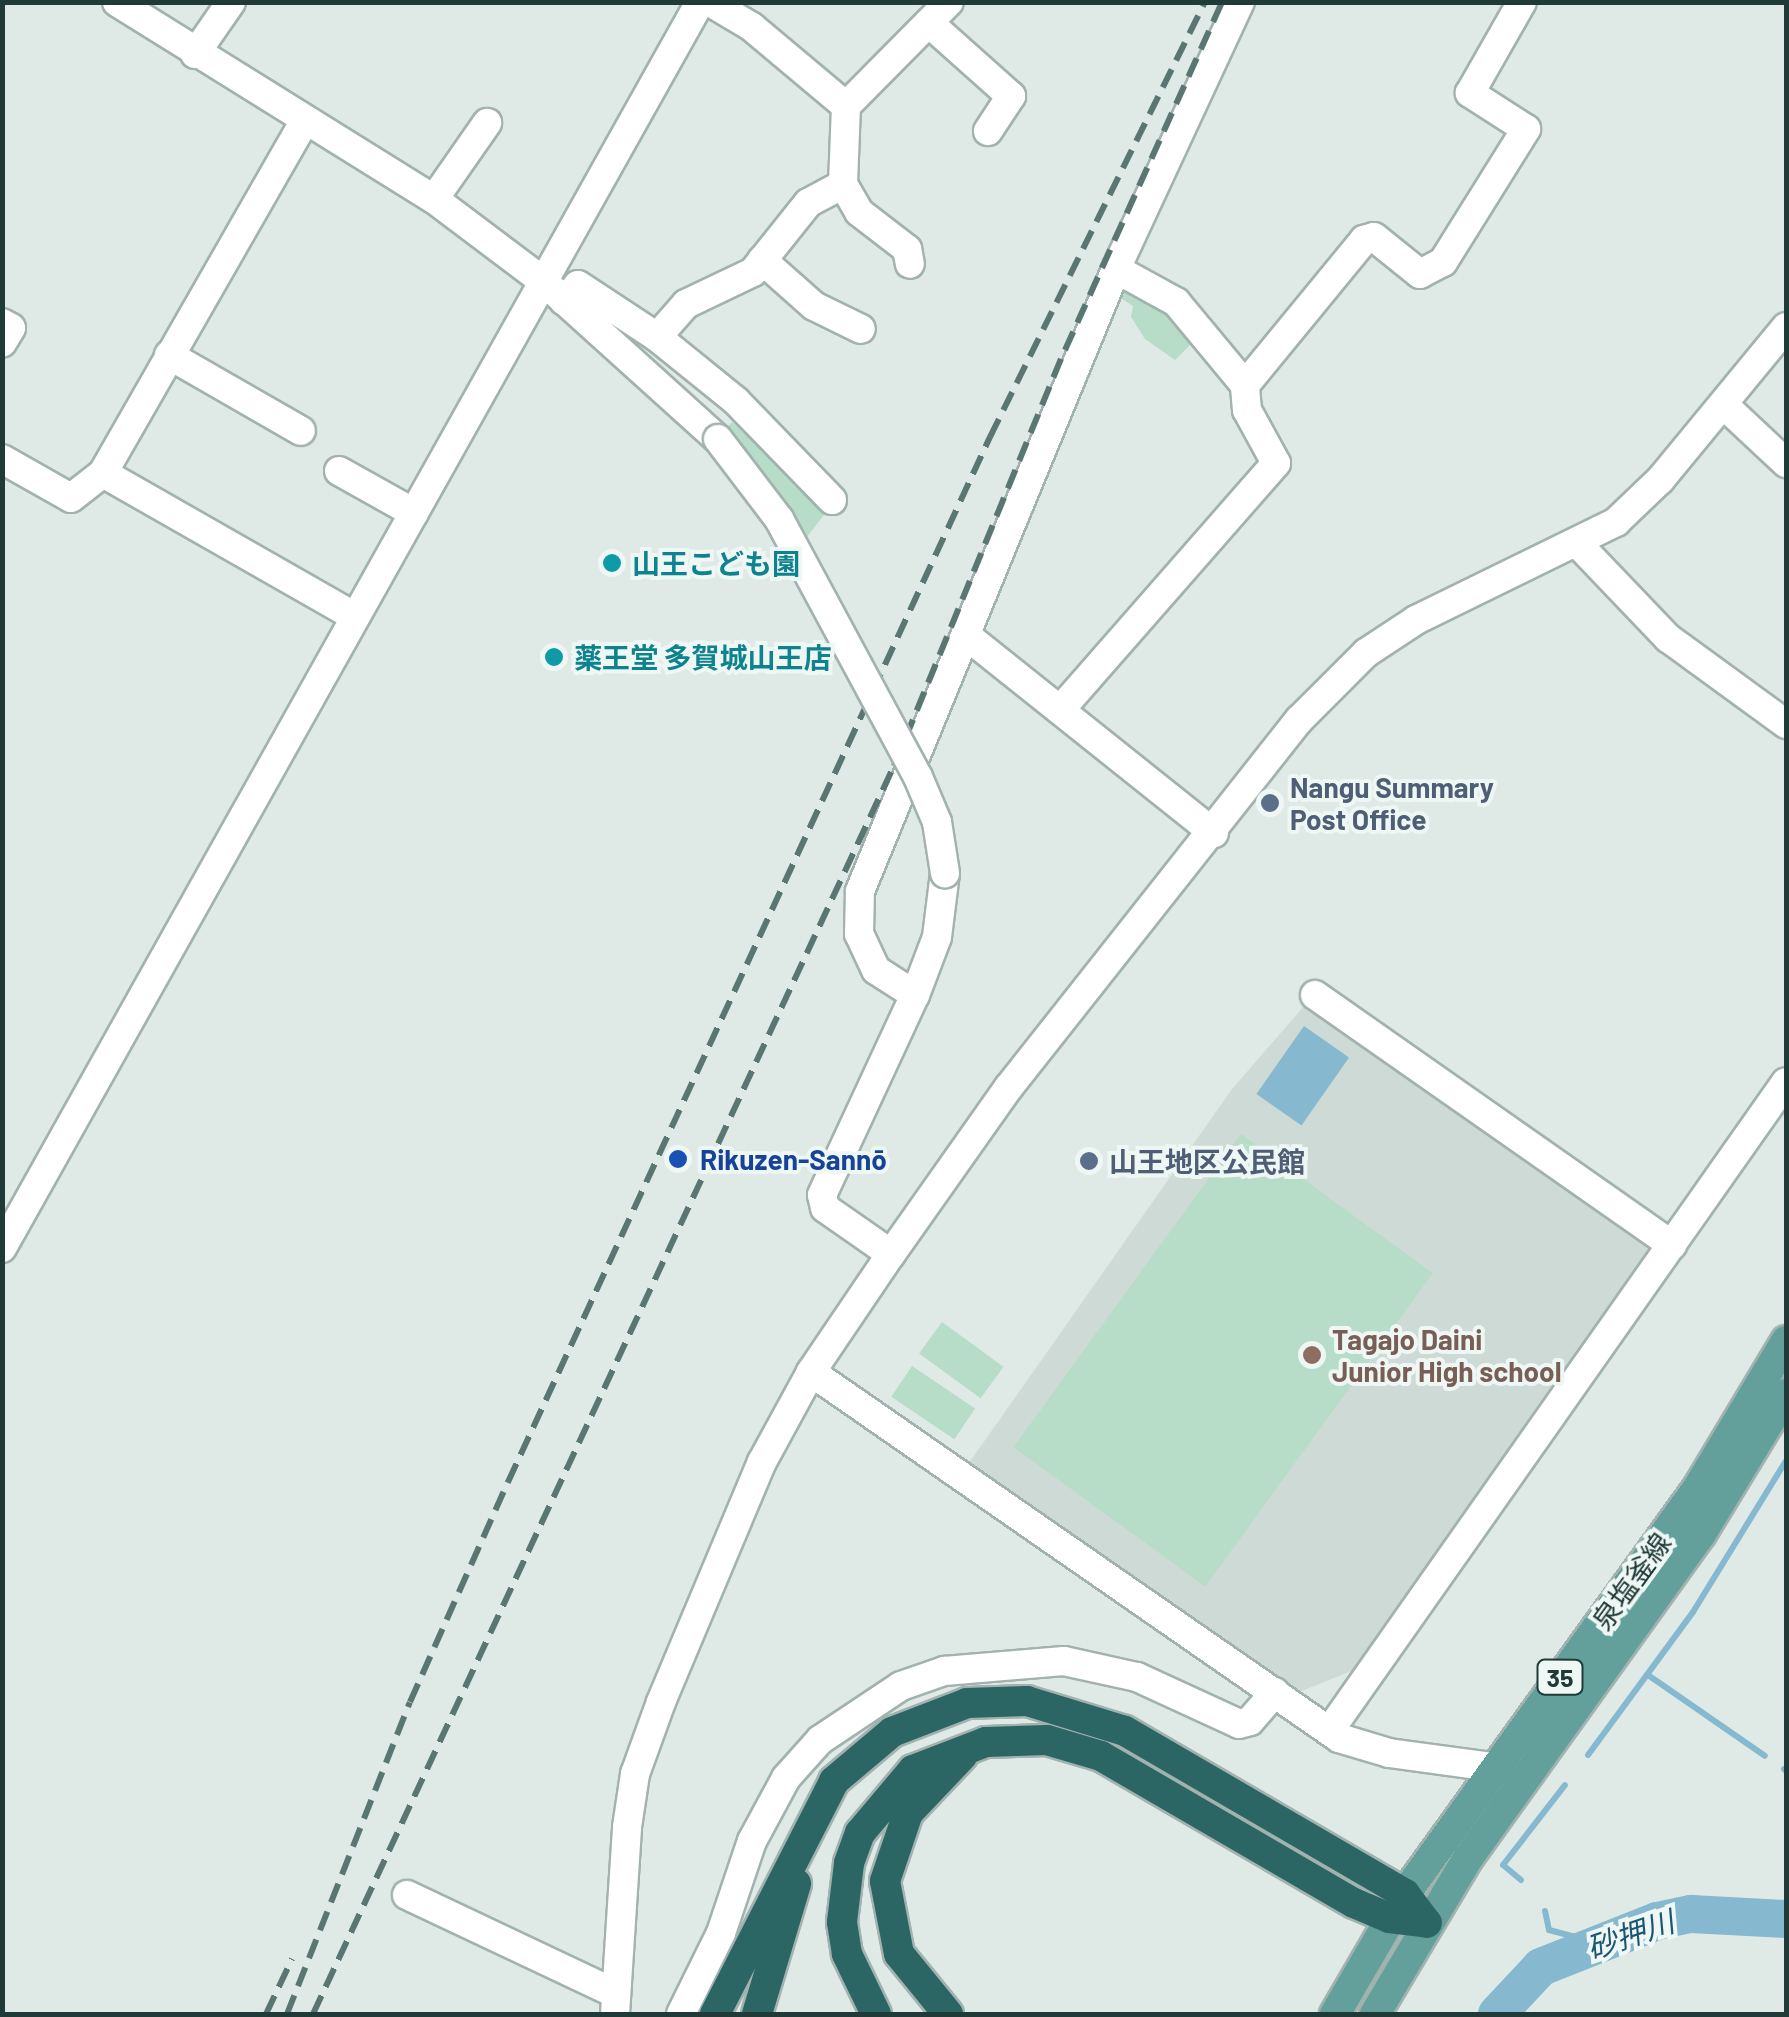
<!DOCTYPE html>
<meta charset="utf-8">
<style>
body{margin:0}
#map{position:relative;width:1789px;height:2017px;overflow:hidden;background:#dfeae7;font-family:Barlow,"Noto Sans JP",sans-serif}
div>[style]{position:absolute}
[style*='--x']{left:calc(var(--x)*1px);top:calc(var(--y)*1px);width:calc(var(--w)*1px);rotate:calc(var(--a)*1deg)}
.built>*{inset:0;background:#cddad6}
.green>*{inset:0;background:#b7dcc7;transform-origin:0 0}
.water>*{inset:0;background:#86b8d0;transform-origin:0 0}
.stream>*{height:6px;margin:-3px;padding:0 3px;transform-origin:3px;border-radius:3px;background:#86b8d0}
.river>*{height:38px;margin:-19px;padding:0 19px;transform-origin:19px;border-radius:19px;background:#86b8d0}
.roads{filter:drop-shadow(2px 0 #a2b2af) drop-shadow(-2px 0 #a2b2af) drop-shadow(0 2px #a2b2af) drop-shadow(0 -2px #a2b2af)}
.minor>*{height:28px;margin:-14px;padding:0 14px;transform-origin:14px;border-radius:14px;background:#fff}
.major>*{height:30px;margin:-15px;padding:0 15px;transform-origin:15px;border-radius:15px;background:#63a09b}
.highway>*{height:30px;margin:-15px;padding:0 15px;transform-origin:15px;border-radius:15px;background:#2c6664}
.rail>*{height:6px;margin-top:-3px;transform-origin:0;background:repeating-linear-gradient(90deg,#5a7673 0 20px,transparent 0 30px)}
.bridges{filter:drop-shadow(2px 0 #a2b2af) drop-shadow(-2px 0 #a2b2af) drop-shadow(0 2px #a2b2af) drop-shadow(0 -2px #a2b2af)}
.minor-bridge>*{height:28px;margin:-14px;padding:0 14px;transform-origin:14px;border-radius:14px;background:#fff}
.dots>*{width:28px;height:28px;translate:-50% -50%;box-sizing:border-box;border:5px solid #eff7f4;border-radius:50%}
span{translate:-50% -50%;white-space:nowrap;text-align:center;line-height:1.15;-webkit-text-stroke:8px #eff7f4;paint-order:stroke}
.shield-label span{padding:2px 8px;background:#eff7f4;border:2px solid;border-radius:8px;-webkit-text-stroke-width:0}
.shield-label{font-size:25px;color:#203a37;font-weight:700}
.culture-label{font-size:28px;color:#0d838f;font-weight:700}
.left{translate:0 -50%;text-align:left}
.service-label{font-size:28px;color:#4e5e75;font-weight:700}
.transit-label{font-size:28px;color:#164399;font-weight:700}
.education-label{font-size:28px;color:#785e54;font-weight:700}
.street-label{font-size:28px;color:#203a37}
.water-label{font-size:30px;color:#1b5775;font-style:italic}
.frame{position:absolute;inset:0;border:5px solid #203a37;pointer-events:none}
</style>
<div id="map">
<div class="built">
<i style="clip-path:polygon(1305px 1005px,1652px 1247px,1366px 1665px,1297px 1693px,969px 1463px,1232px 1089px)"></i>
</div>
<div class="green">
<i style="clip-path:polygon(1120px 281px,1177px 322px,1190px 345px,1175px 360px,1145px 339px,1131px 317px,1133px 306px,1116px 295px)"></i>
<i style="clip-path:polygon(732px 422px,827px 511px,790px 559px,710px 449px)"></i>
<i style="left:1241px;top:1134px;width:237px;height:387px;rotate:36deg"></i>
<i style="left:942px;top:1322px;width:76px;height:39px;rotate:36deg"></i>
<i style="left:912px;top:1366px;width:76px;height:37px;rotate:34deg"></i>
</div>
<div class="water">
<i style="left:1304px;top:1026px;width:55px;height:83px;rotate:35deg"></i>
</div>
<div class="stream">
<i style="--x:1648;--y:1675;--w:142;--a:34.7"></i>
<i style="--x:1588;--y:1755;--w:177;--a:-53.7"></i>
<i style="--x:1693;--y:1612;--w:177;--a:-58.4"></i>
<i style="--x:1784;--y:1769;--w:3;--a:45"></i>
<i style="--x:1521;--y:1880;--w:23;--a:-140"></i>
<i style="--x:1503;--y:1865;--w:101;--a:-52.2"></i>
<i style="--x:1545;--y:1911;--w:19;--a:78"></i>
<i style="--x:1549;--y:1930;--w:52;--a:14.6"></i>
</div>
<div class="river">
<i style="--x:1497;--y:2014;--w:64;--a:-46.9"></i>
<i style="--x:1541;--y:1967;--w:125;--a:-21.6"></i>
<i style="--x:1657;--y:1921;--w:35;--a:-12"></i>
<i style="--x:1691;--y:1914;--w:95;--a:3"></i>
</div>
<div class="roads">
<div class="minor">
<i style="--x:117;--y:2;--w:373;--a:31.9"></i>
<i style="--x:434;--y:199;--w:138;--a:37"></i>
<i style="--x:544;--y:282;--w:234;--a:42.1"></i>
<i style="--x:929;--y:23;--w:110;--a:41.7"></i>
<i style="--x:1011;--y:96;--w:42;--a:123.3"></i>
<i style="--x:195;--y:54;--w:63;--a:-55.3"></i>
<i style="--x:846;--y:106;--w:146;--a:-45.3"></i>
<i style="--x:843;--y:184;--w:32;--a:60"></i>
<i style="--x:859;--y:212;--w:61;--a:37.6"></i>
<i style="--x:907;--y:249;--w:15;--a:79"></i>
<i style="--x:434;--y:199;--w:93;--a:-55.1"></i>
<i style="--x:762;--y:260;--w:69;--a:41.5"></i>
<i style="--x:814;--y:306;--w:52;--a:26.1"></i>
<i style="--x:564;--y:301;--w:21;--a:-49"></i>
<i style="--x:578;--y:285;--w:95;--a:33.4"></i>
<i style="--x:657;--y:337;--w:44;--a:-48.7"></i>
<i style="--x:686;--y:304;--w:74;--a:-25.5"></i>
<i style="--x:753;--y:272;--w:88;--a:-51.4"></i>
<i style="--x:808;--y:203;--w:40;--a:-28"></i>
<i style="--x:843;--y:184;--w:78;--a:-87.8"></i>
<i style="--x:846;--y:106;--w:123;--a:-140"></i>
<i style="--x:752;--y:27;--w:49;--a:-149.2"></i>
<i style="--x:2;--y:323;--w:10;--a:29"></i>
<i style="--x:11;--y:328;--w:17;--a:121"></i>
<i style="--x:657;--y:337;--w:102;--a:39"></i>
<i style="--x:736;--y:401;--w:138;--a:45.9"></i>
<i style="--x:169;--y:355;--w:152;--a:29.9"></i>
<i style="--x:1245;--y:385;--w:188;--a:-50.6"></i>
<i style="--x:1364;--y:240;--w:10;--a:-17"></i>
<i style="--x:1374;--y:237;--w:59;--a:38.8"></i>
<i style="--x:1420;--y:274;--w:26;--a:-28"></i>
<i style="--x:1443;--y:262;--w:157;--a:-58"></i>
<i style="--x:1526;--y:129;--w:67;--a:-147.3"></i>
<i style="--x:1470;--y:93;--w:105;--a:-60.3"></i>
<i style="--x:1724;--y:405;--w:85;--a:43.1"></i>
<i style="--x:2;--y:459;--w:79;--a:29.5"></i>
<i style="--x:71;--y:498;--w:41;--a:-38"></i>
<i style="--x:103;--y:473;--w:290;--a:29.7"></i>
<i style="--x:339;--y:471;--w:86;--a:29.2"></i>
<i style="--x:103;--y:473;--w:404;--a:-60.2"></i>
<i style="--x:1579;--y:545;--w:129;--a:46.3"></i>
<i style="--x:1668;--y:638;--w:146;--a:36.1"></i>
<i style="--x:967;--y:636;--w:316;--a:38.6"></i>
<i style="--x:1060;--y:710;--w:328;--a:-48.8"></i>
<i style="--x:1276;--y:463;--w:60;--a:-118.7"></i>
<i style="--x:1247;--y:410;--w:25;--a:-95"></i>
<i style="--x:1245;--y:385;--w:108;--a:-129.7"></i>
<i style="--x:1176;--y:302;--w:68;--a:-151.2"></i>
<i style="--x:915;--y:995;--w:46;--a:-147.3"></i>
<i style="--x:876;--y:970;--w:40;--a:-115"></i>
<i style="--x:859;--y:934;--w:43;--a:-88.7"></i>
<i style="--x:860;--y:891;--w:673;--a:-67.63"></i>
<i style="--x:1116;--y:269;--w:294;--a:-65.1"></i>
<i style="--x:1315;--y:995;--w:436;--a:35"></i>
<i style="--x:2;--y:1248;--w:1428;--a:-60.74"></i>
<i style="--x:891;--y:1254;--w:80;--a:-145.1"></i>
<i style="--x:825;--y:1208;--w:13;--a:-103"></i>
<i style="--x:822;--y:1195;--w:221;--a:-65.1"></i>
<i style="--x:915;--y:995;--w:62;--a:-69.2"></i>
<i style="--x:937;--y:937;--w:64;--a:-82.9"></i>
<i style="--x:811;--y:1372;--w:642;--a:34.73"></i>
<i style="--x:1339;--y:1738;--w:52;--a:16.7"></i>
<i style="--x:1389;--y:1753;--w:103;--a:7.8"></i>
<i style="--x:1330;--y:1730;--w:792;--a:-54.87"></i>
<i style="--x:407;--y:1895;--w:231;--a:25.3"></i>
<i style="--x:615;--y:2014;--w:187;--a:-86.3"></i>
<i style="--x:627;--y:1827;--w:54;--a:-81.4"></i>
<i style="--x:635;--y:1774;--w:77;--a:-70.1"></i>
<i style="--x:661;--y:1702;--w:260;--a:-67.2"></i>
<i style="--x:762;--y:1462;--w:102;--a:-61.4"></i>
<i style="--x:811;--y:1372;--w:143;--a:-55.9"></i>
<i style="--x:891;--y:1254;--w:204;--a:-54.8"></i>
<i style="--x:1009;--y:1087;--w:468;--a:-51.7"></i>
<i style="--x:1299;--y:720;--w:95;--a:-45"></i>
<i style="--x:1366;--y:653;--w:60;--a:-33.4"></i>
<i style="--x:1416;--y:620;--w:223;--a:-26.1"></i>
<i style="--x:1616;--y:522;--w:61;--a:-43.7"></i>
<i style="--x:1660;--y:480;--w:198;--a:-50.5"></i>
<i style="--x:681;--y:2014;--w:90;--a:-63.7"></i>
<i style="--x:721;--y:1933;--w:97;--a:-71.4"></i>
<i style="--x:752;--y:1841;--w:72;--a:-61.6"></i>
<i style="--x:786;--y:1778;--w:51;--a:-48.2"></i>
<i style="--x:820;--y:1740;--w:97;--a:-33.7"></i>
<i style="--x:901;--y:1686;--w:46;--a:-19.2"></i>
<i style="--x:944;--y:1671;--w:120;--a:-4.8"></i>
<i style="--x:1064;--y:1661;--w:75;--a:12.4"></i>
<i style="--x:1137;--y:1677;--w:112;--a:24.7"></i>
<i style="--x:1239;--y:1724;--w:11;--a:-15"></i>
<i style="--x:1250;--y:1721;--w:38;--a:-49"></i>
</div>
<div class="major">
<i style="--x:1335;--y:2014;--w:139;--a:-59.7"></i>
<i style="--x:1405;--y:1894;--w:497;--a:-54.2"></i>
<i style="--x:1696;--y:1491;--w:175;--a:-59"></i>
<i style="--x:1375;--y:2014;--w:182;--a:-59.2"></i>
<i style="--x:1468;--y:1858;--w:399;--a:-54.3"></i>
<i style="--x:1701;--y:1534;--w:164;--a:-58.7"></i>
</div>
<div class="highway">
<i style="--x:715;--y:2014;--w:262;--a:-62.9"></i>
<i style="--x:834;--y:1781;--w:76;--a:-40.2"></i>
<i style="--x:892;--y:1732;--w:80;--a:-21.1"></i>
<i style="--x:967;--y:1703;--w:60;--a:-1.9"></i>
<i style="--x:1027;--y:1701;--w:102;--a:17"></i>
<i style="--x:1125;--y:1731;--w:324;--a:30.2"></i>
<i style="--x:1405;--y:1894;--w:36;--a:53"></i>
<i style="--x:757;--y:2014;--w:136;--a:-73.3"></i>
<i style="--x:876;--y:2014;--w:67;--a:-115.8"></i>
<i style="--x:847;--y:1954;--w:32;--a:-99"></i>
<i style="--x:842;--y:1922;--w:59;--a:-83.2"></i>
<i style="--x:849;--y:1863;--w:32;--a:-70"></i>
<i style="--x:860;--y:1833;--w:82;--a:-49.9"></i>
<i style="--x:913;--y:1770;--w:78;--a:-21"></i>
<i style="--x:986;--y:1742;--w:61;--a:-1.9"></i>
<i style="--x:1047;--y:1740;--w:56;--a:16.5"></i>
<i style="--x:1101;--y:1756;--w:293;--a:30.2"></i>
<i style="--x:1354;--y:1903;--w:38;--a:23"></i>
<i style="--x:1389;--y:1918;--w:38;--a:7"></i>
<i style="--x:948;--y:2014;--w:77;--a:-129.2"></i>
<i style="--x:899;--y:1954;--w:74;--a:-100.9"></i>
<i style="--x:885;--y:1881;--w:72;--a:-71.3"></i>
<i style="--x:908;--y:1813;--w:79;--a:-46.5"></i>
</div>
</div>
<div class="rail">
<i style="--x:266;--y:2014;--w:61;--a:-64.7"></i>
<i style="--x:287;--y:2014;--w:335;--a:-68.5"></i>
<i style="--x:410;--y:1702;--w:241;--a:-66"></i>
<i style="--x:508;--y:1482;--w:1151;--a:-65.24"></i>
<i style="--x:990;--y:437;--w:485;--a:-63.7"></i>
<i style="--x:313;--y:2014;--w:1377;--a:-65.04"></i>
<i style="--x:894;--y:766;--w:450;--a:-67.7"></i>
<i style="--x:1065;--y:350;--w:382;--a:-65.7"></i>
</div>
<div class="bridges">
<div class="minor-bridge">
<i style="--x:718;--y:439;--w:101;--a:52.7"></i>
<i style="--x:779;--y:519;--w:293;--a:61.7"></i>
<i style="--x:918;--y:777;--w:49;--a:67.1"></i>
<i style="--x:937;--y:822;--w:52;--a:81.1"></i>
</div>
</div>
<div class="dots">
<i style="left:612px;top:563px;background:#0f9aa8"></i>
<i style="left:554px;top:657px;background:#0f9aa8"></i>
<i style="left:1270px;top:803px;background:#5c6f8a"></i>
<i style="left:678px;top:1159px;background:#1a4fb4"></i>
<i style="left:1089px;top:1161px;background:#5c6f8a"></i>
<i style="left:1312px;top:1355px;background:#8d6e63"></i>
</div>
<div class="shield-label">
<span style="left:1560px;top:1677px">35</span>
</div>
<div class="culture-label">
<span class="left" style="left:632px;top:563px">山王こども園</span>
<span class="left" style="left:574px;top:657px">薬王堂 多賀城山王店</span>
</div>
<div class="service-label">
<span class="left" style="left:1290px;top:803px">Nangu Summary<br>Post Office</span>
<span class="left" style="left:1109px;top:1161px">山王地区公民館</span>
</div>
<div class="transit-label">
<span class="left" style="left:700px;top:1159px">Rikuzen-Sannō</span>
</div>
<div class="education-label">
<span class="left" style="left:1332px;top:1355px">Tagajo Daini<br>Junior High school</span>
</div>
<div class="street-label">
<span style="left:1631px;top:1581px;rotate:-54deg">泉塩釜線</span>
</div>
<div class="water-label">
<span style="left:1630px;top:1934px;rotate:-19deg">砂押川</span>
</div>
<div class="frame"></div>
</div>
